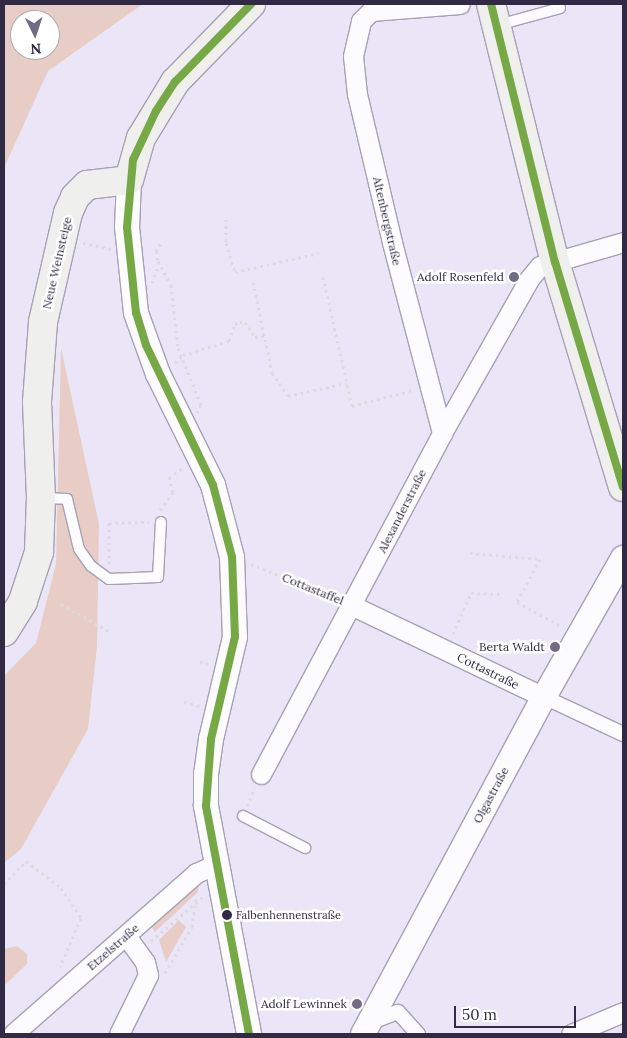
<!DOCTYPE html>
<meta charset="utf-8">
<style>
body{margin:0}
#map{position:relative;width:627px;height:1038px;overflow:hidden;background:#eae6f7;font-family:Lora,serif}
div>[style]{position:absolute}
[style*='--x']{left:calc(var(--x)*1px);top:calc(var(--y)*1px);width:calc(var(--w)*1px);rotate:calc(var(--a)*1deg)}
.green>*{inset:0;background:#e7cdc6}
.path>*{height:3px;margin-top:-1.5px;transform-origin:0;background:repeating-linear-gradient(90deg,#dcdadf 0 2.5px,transparent 0 6.5px)}
.roads{filter:drop-shadow(1px 0 #a6a1b5) drop-shadow(-1px 0 #a6a1b5) drop-shadow(0 1px #a6a1b5) drop-shadow(0 -1px #a6a1b5)}
.service>*{height:10px;margin:-5px;padding:0 5px;transform-origin:5px;border-radius:5px;background:#fcfbfe}
.pedestrian>*{height:14px;margin:-7px;padding:0 7px;transform-origin:7px;border-radius:7px;background:#fcfbfe}
.minor>*{height:19px;margin:-9.5px;padding:0 9.5px;transform-origin:9.5px;border-radius:9.5px;background:#fcfbfe}
.tertiary>*{height:24px;margin:-12px;padding:0 12px;transform-origin:12px;border-radius:12px;background:#fcfbfe}
.secondary>*{height:28px;margin:-14px;padding:0 14px;transform-origin:14px;border-radius:14px;background:#efefee}
.bus-1>*{height:8px;margin:-4px;padding:0 4px;transform-origin:4px;border-radius:4px;background:#76a946}
.dots>*{width:14px;height:14px;translate:-50% -50%;box-sizing:border-box;border:2px solid #fff;border-radius:50%}
span{translate:-50% -50%;white-space:nowrap;text-align:center;line-height:1.15;-webkit-text-stroke:5px #fff;paint-order:stroke}
.bus-label{font-size:11px;color:#302a45}
.left{translate:0 -50%;text-align:left}
.street-label{font-size:12px;color:#302a45}
.poi-label{font-size:12px;color:#302a45}
.right{translate:-100% -50%;text-align:right}
.frame{position:absolute;inset:0;border:5px solid #302a45;pointer-events:none}
.north{position:absolute;left:10px;top:10px;width:50px;height:50px;box-sizing:border-box;background:#fff;border:1px solid #acaab5;border-radius:50%;rotate:176deg;font-size:14px;font-weight:700;line-height:20px;text-align:center;color:#302a45}
.north::after{content:'';display:block;margin:auto;width:18px;height:22px;background:#716c83;clip-path:polygon(50% 0,100% 100%,50% 72%,0 100%)}
.scale{position:absolute;left:454px;top:1006px;width:122px;height:22px;box-sizing:border-box;border:2px solid #302a45;border-top:0;padding-left:6px;font-size:15px;line-height:18px;white-space:nowrap;color:#302a45;-webkit-text-stroke:4px #fff;paint-order:stroke}
</style>
<div id="map">
<div class="green">
<i style="clip-path:polygon(evenodd,4px 4px,143px 4px,48px 71px,4px 168px,4px 4px,20px 20px,50px 20px,50px 50px,20px 50px,20px 20px)"></i>
<i style="clip-path:polygon(61px 348px,99px 524px,97px 647px,88px 729px,21px 849px,4px 863px,4px 676px,36px 643px,56px 564px)"></i>
<i style="clip-path:polygon(199px 879px,198px 892px,155px 932px,149px 924px)"></i>
<i style="clip-path:polygon(179px 920px,186px 927px,166px 962px,159px 940px)"></i>
<i style="clip-path:polygon(17px 946px,27px 954px,27px 964px,4px 986px,4px 949px)"></i>
</div>
<div class="path">
<i style="--x:226;--y:219;--w:24;--a:90"></i>
<i style="--x:226;--y:243;--w:30;--a:73"></i>
<i style="--x:235;--y:272;--w:86;--a:-12.7"></i>
<i style="--x:83;--y:243;--w:29;--a:12"></i>
<i style="--x:161;--y:244;--w:9;--a:126"></i>
<i style="--x:156;--y:251;--w:10;--a:79"></i>
<i style="--x:158;--y:261;--w:27;--a:62"></i>
<i style="--x:171;--y:285;--w:63;--a:83.7"></i>
<i style="--x:178;--y:348;--w:61;--a:68"></i>
<i style="--x:201;--y:405;--w:9;--a:117"></i>
<i style="--x:323;--y:277;--w:132;--a:77.3"></i>
<i style="--x:352;--y:406;--w:63;--a:-14.7"></i>
<i style="--x:253;--y:282;--w:93;--a:78.2"></i>
<i style="--x:272;--y:373;--w:28;--a:55"></i>
<i style="--x:288;--y:396;--w:59;--a:-12.6"></i>
<i style="--x:152;--y:283;--w:20;--a:-70"></i>
<i style="--x:175;--y:363;--w:11;--a:-45"></i>
<i style="--x:183;--y:355;--w:48;--a:-16.9"></i>
<i style="--x:229;--y:341;--w:18;--a:-71"></i>
<i style="--x:235;--y:324;--w:5;--a:-22"></i>
<i style="--x:240;--y:322;--w:5;--a:0"></i>
<i style="--x:245;--y:322;--w:18;--a:56"></i>
<i style="--x:255;--y:337;--w:9;--a:-6"></i>
<i style="--x:160;--y:510;--w:22;--a:-54"></i>
<i style="--x:173;--y:492;--w:15;--a:-106"></i>
<i style="--x:169;--y:478;--w:17;--a:-36"></i>
<i style="--x:470;--y:553;--w:70;--a:4.9"></i>
<i style="--x:540;--y:559;--w:49;--a:118.1"></i>
<i style="--x:517;--y:602;--w:52;--a:28.5"></i>
<i style="--x:109;--y:564;--w:41;--a:-90"></i>
<i style="--x:109;--y:523;--w:40;--a:-1.4"></i>
<i style="--x:251;--y:564;--w:92;--a:22.4"></i>
<i style="--x:61;--y:604;--w:55;--a:29.4"></i>
<i style="--x:453;--y:634;--w:45;--a:-66.3"></i>
<i style="--x:471;--y:593;--w:32;--a:2"></i>
<i style="--x:200;--y:662;--w:9;--a:13"></i>
<i style="--x:184;--y:702;--w:16;--a:14"></i>
<i style="--x:247;--y:806;--w:20;--a:-66"></i>
<i style="--x:4;--y:884;--w:32;--a:-46"></i>
<i style="--x:26;--y:861;--w:44;--a:37.6"></i>
<i style="--x:61;--y:888;--w:36;--a:56"></i>
<i style="--x:81;--y:918;--w:53;--a:113.2"></i>
<i style="--x:151;--y:941;--w:71;--a:-40.4"></i>
<i style="--x:165;--y:973;--w:53;--a:-59.6"></i>
<i style="--x:192;--y:927;--w:28;--a:-82"></i>
</div>
<div class="roads">
<div class="service">
<i style="--x:498;--y:25;--w:64;--a:-15.3"></i>
<i style="--x:560;--y:8;--w:4;--a:-104"></i>
<i style="--x:42;--y:498;--w:25;--a:2"></i>
<i style="--x:67;--y:499;--w:51;--a:76.5"></i>
<i style="--x:79;--y:549;--w:21;--a:55"></i>
<i style="--x:91;--y:566;--w:22;--a:36"></i>
<i style="--x:109;--y:579;--w:49;--a:-2.3"></i>
<i style="--x:158;--y:577;--w:55;--a:-86.9"></i>
<i style="--x:243;--y:816;--w:70;--a:27.3"></i>
</div>
<div class="pedestrian">
<i style="--x:544;--y:697;--w:87;--a:25.1"></i>
<i style="--x:369;--y:1023;--w:31;--a:-21"></i>
<i style="--x:398;--y:1012;--w:30;--a:48"></i>
</div>
<div class="minor">
<i style="--x:442;--y:433;--w:197;--a:-104.7"></i>
<i style="--x:392;--y:242;--w:152;--a:-103.3"></i>
<i style="--x:357;--y:94;--w:38;--a:-96"></i>
<i style="--x:353;--y:56;--w:36;--a:-77"></i>
<i style="--x:361;--y:21;--w:14;--a:-45"></i>
<i style="--x:371;--y:11;--w:89;--a:-4.5"></i>
<i style="--x:353;--y:606;--w:212;--a:25.5"></i>
<i style="--x:261;--y:774;--w:386;--a:-62"></i>
<i style="--x:442;--y:433;--w:177;--a:-60.5"></i>
<i style="--x:529;--y:279;--w:17;--a:-50"></i>
<i style="--x:540;--y:266;--w:86;--a:-16.1"></i>
<i style="--x:13;--y:1034;--w:244;--a:-41.3"></i>
<i style="--x:196;--y:873;--w:21;--a:-23"></i>
<i style="--x:119;--y:1034;--w:66;--a:-63.8"></i>
<i style="--x:148;--y:975;--w:13;--a:-103"></i>
<i style="--x:145;--y:962;--w:32;--a:-126"></i>
<i style="--x:571;--y:1034;--w:56;--a:-22.9"></i>
</div>
<div class="tertiary">
<i style="--x:129;--y:180;--w:47;--a:92.4"></i>
<i style="--x:127;--y:227;--w:86;--a:84"></i>
<i style="--x:136;--y:313;--w:65;--a:70.2"></i>
<i style="--x:158;--y:374;--w:124;--a:63.6"></i>
<i style="--x:213;--y:485;--w:74;--a:75.2"></i>
<i style="--x:232;--y:557;--w:80;--a:87.9"></i>
<i style="--x:235;--y:637;--w:105;--a:103.2"></i>
<i style="--x:211;--y:739;--w:34;--a:98"></i>
<i style="--x:206;--y:773;--w:33;--a:90"></i>
<i style="--x:206;--y:806;--w:232;--a:79.3"></i>
<i style="--x:363;--y:1034;--w:383;--a:-61.8"></i>
<i style="--x:544;--y:697;--w:160;--a:-60.4"></i>
</div>
<div class="secondary">
<i style="--x:491;--y:4;--w:266;--a:76.1"></i>
<i style="--x:555;--y:262;--w:235;--a:73.2"></i>
<i style="--x:4;--y:632;--w:36;--a:-58"></i>
<i style="--x:23;--y:601;--w:52;--a:-71.9"></i>
<i style="--x:39;--y:552;--w:54;--a:-87.9"></i>
<i style="--x:41;--y:498;--w:96;--a:-92.4"></i>
<i style="--x:37;--y:402;--w:80;--a:-85.7"></i>
<i style="--x:43;--y:322;--w:112;--a:-77.1"></i>
<i style="--x:68;--y:213;--w:17;--a:-66"></i>
<i style="--x:75;--y:197;--w:17;--a:-45"></i>
<i style="--x:87;--y:185;--w:42;--a:-6.8"></i>
<i style="--x:129;--y:180;--w:44;--a:-74.1"></i>
<i style="--x:141;--y:138;--w:66;--a:-58.7"></i>
<i style="--x:175;--y:82;--w:109;--a:-45.7"></i>
</div>
</div>
<div class="bus-1">
<i style="--x:491;--y:4;--w:266;--a:76.1"></i>
<i style="--x:555;--y:262;--w:235;--a:73.2"></i>
<i style="--x:249;--y:1034;--w:232;--a:-100.7"></i>
<i style="--x:206;--y:806;--w:67;--a:-85.7"></i>
<i style="--x:211;--y:739;--w:105;--a:-76.8"></i>
<i style="--x:235;--y:637;--w:80;--a:-92.1"></i>
<i style="--x:232;--y:557;--w:74;--a:-104.8"></i>
<i style="--x:213;--y:485;--w:155;--a:-115.6"></i>
<i style="--x:146;--y:345;--w:34;--a:-107"></i>
<i style="--x:136;--y:313;--w:86;--a:-96"></i>
<i style="--x:127;--y:227;--w:67;--a:-84.9"></i>
<i style="--x:133;--y:160;--w:54;--a:-64.9"></i>
<i style="--x:156;--y:111;--w:35;--a:-57"></i>
<i style="--x:175;--y:82;--w:109;--a:-45.7"></i>
</div>
<div class="dots">
<i style="left:514px;top:277px;background:#716c83"></i>
<i style="left:555px;top:647px;background:#716c83"></i>
<i style="left:227px;top:915px;background:#302a45"></i>
<i style="left:357px;top:1004px;background:#716c83"></i>
</div>
<div class="bus-label">
<span class="left" style="left:236px;top:915px">Falbenhennenstraße</span>
</div>
<div class="street-label">
<span style="left:387px;top:221px;rotate:77deg">Altenbergstraße</span>
<span style="left:57px;top:263px;rotate:-77deg">Neue Weinsteige</span>
<span style="left:402px;top:511px;rotate:-63deg">Alexanderstraße</span>
<span style="left:313px;top:589px;rotate:22deg">Cottastaffel</span>
<span style="left:488px;top:671px;rotate:26deg">Cottastraße</span>
<span style="left:491px;top:795px;rotate:-62deg">Olgastraße</span>
<span style="left:113px;top:947px;rotate:-41deg">Etzelstraße</span>
</div>
<div class="poi-label">
<span class="right" style="left:504px;top:277px">Adolf Rosenfeld</span>
<span class="right" style="left:545px;top:647px">Berta Waldt</span>
<span class="right" style="left:347px;top:1004px">Adolf Lewinnek</span>
</div>
<div class="frame"></div>
<div class="north">N</div>
<div class="scale">50 m</div>
</div>
